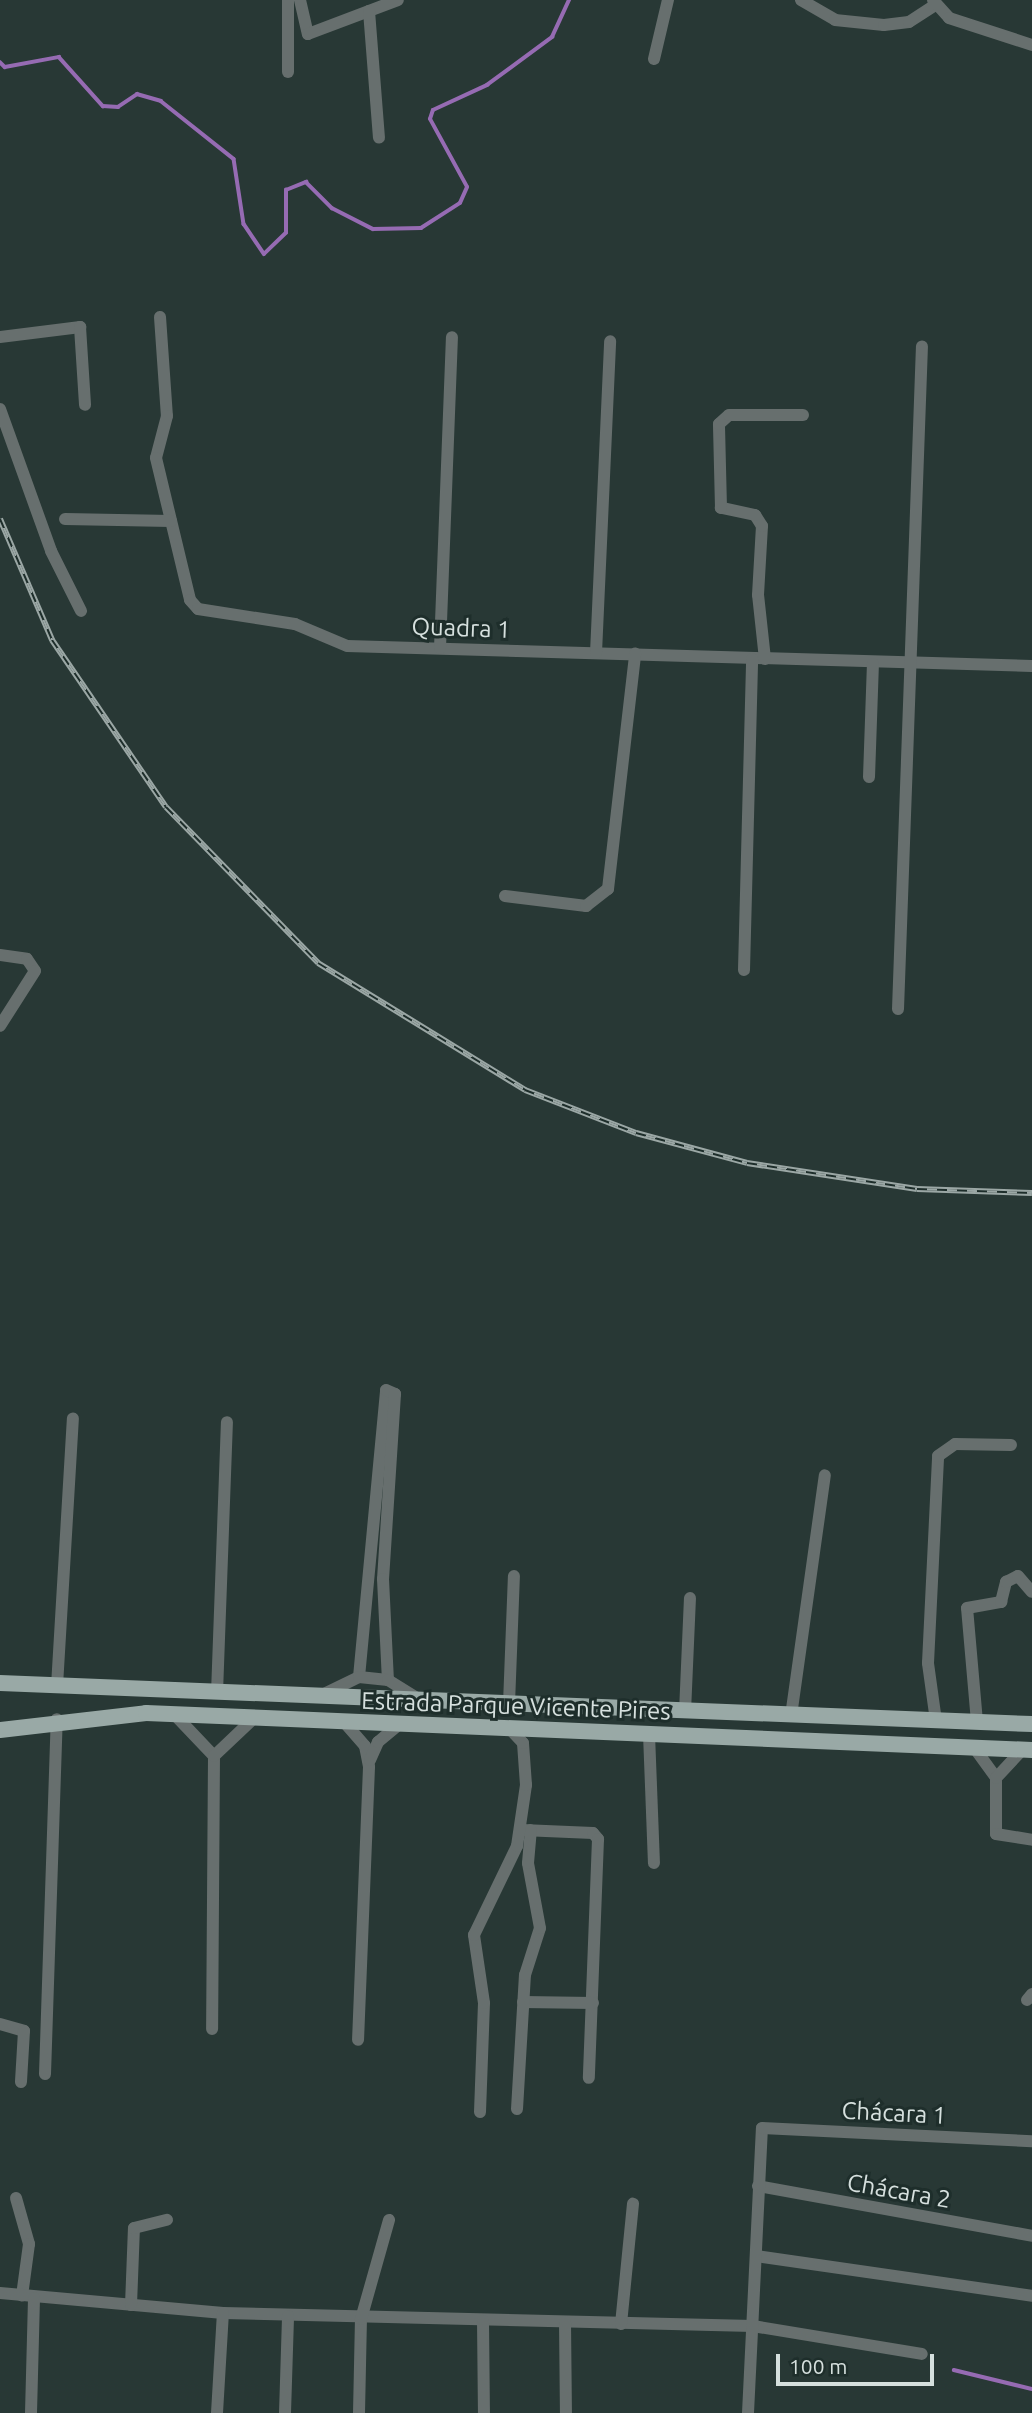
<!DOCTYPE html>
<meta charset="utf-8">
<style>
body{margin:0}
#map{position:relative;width:1032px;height:2413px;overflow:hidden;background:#283835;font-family:Ubuntu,sans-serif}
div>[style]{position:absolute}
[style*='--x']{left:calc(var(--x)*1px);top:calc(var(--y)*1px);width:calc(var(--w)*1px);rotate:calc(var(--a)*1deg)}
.stream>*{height:3.5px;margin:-1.75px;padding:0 1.75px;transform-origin:1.75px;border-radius:1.75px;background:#966bb3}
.minor>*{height:12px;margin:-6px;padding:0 6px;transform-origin:6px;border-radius:6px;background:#676f6e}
.major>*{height:16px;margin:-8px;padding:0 8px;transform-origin:8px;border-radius:8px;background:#99a9a6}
.rail>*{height:6px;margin-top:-3px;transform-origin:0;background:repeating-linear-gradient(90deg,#1e2e2b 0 10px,#9ba7a5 0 20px);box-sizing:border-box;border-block:2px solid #9ba7a5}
span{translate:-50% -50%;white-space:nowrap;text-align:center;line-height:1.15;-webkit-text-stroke:6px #1e2e2b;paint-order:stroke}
.street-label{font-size:24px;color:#d6e0de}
.scale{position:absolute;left:776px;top:2354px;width:158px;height:32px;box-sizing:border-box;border:4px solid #d6e0de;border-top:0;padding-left:9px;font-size:21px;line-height:24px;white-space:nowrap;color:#d6e0de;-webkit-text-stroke:5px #1e2e2b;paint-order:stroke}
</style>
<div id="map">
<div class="stream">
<i style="--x:0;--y:62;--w:7;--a:45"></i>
<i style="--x:5;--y:67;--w:55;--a:-10.5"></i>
<i style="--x:59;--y:57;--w:66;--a:48.1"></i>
<i style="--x:103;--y:106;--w:15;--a:4"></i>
<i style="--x:118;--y:107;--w:23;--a:-34"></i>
<i style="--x:137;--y:94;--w:25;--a:16"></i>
<i style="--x:161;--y:101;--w:93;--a:38.5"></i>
<i style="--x:234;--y:159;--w:66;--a:81.3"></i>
<i style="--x:244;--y:224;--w:36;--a:56"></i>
<i style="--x:264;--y:254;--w:30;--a:-44"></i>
<i style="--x:286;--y:233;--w:43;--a:-90"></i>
<i style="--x:286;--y:190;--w:22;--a:-22"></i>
<i style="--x:306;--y:182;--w:37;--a:45"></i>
<i style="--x:332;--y:208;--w:46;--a:27.1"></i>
<i style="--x:373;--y:229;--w:48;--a:-1.2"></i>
<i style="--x:421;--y:228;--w:46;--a:-32.7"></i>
<i style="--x:460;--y:203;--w:17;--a:-66"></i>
<i style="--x:467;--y:187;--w:77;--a:-118.6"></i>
<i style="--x:430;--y:119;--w:9;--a:-72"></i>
<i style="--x:433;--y:110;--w:60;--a:-24.8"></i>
<i style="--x:487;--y:85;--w:81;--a:-36.4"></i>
<i style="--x:552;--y:37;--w:41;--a:-65.3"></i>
<i style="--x:954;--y:2370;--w:80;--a:13.7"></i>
</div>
<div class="minor">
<i style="--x:288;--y:0;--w:72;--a:90"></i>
<i style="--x:300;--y:0;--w:35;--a:77"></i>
<i style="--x:308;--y:34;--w:96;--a:-20.7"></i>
<i style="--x:801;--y:0;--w:39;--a:30"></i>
<i style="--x:835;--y:20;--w:49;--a:5.8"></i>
<i style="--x:884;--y:25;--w:25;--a:-7"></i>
<i style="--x:909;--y:22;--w:31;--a:-33"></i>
<i style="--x:933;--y:0;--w:24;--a:48"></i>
<i style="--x:949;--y:18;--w:87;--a:18"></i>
<i style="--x:369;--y:11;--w:127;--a:85.5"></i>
<i style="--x:654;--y:59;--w:61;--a:-76.7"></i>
<i style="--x:160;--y:317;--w:99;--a:86"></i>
<i style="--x:167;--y:416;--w:43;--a:104.7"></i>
<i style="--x:156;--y:458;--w:146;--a:76.5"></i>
<i style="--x:190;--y:600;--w:12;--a:48"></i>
<i style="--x:198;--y:609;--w:98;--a:8.8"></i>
<i style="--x:295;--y:624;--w:56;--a:22.9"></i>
<i style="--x:347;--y:646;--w:685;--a:1.67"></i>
<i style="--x:0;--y:337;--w:81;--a:-7.1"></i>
<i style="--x:80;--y:327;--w:78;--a:86.3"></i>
<i style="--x:0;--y:409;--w:151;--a:70.2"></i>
<i style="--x:51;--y:551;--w:67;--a:63.4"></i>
<i style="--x:65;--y:519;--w:106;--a:1.1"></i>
<i style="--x:440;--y:648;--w:311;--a:-87.8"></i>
<i style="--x:596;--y:653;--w:312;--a:-87.4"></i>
<i style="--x:765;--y:659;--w:64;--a:-96.2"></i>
<i style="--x:758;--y:595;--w:69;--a:-86.7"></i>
<i style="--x:762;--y:526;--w:13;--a:-122"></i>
<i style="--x:755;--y:515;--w:35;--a:-168"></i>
<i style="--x:721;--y:508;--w:84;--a:-91.4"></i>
<i style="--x:719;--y:424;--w:13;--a:-42"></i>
<i style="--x:729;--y:415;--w:74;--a:0"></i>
<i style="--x:869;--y:777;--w:113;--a:-88"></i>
<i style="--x:505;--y:896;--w:82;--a:7"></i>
<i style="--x:586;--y:906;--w:28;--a:-38"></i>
<i style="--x:608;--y:889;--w:237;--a:-83.4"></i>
<i style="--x:0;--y:955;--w:27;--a:8"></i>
<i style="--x:27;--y:959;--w:14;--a:56"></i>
<i style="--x:35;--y:971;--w:65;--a:122.5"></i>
<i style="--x:744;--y:970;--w:311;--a:-88.5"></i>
<i style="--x:898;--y:1009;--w:663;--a:-87.93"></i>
<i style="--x:359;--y:1677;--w:288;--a:-84.6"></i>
<i style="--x:386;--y:1390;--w:10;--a:24"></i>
<i style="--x:395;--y:1394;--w:185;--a:93.7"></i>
<i style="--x:383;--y:1579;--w:101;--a:87.2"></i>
<i style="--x:57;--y:1686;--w:268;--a:-86.6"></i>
<i style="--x:217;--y:1693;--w:271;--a:-87.9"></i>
<i style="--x:320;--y:1696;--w:43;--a:-26"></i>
<i style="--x:359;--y:1677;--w:29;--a:6"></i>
<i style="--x:388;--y:1680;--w:38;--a:32"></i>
<i style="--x:509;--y:1704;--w:128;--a:-87.8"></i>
<i style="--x:685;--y:1712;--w:114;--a:-87.5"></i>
<i style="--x:175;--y:1715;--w:57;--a:46.4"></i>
<i style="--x:214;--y:1756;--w:273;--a:90.4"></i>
<i style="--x:791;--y:1716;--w:243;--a:-82"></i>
<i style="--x:936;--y:1721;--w:59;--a:-97.9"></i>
<i style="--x:928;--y:1663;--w:207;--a:-87.2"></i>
<i style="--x:938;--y:1456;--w:21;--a:-35"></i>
<i style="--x:955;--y:1444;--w:56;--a:1"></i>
<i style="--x:977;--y:1722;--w:114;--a:-95"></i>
<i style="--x:967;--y:1608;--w:35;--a:-10"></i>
<i style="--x:1001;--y:1602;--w:21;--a:-76"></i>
<i style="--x:1006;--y:1582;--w:13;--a:-27"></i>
<i style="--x:1018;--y:1576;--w:21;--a:49"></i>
<i style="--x:345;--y:1723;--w:30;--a:49"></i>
<i style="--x:365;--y:1746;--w:21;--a:79"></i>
<i style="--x:369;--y:1767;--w:273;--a:92.3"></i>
<i style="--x:649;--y:1734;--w:129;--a:87.8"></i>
<i style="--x:973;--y:1746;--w:39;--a:54"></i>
<i style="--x:996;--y:1778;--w:56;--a:90"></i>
<i style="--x:996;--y:1834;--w:36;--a:9"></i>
<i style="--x:214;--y:1756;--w:54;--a:-43.5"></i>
<i style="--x:370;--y:1760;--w:20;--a:-66"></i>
<i style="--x:378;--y:1742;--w:26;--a:-40"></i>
<i style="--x:996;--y:1778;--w:40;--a:-47"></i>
<i style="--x:522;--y:1830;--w:71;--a:2.4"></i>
<i style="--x:593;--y:1833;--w:8;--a:50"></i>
<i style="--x:598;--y:1839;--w:239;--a:92.2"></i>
<i style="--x:1027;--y:2000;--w:8;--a:-50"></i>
<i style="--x:523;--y:2002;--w:70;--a:0.8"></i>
<i style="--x:0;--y:2024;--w:25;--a:16"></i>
<i style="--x:24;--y:2031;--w:51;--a:93.4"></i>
<i style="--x:45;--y:2074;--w:355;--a:-88.1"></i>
<i style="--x:517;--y:2109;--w:134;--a:-86.6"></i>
<i style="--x:525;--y:1975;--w:49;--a:-72.3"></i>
<i style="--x:540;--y:1928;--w:66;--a:-100.5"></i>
<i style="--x:528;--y:1863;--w:33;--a:-85"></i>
<i style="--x:480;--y:2112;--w:109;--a:-87.9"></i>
<i style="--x:484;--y:2003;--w:69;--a:-98.4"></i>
<i style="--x:474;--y:1935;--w:99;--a:-64.2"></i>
<i style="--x:517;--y:1846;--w:62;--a:-81.6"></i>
<i style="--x:526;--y:1785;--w:42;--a:-94.1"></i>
<i style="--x:523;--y:1743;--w:18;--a:-133"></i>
<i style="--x:758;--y:2186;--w:279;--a:10.3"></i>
<i style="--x:16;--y:2198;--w:48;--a:74.2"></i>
<i style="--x:29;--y:2244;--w:52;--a:97.7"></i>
<i style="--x:756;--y:2256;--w:279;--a:8.2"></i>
<i style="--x:0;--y:2293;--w:224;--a:5.1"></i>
<i style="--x:223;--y:2313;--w:530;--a:1.41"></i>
<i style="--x:753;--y:2326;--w:171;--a:9.4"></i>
<i style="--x:131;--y:2305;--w:77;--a:-87.8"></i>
<i style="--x:134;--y:2228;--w:34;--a:-14"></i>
<i style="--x:483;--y:2321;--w:92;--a:89.4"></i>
<i style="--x:565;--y:2322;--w:91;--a:89.4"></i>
<i style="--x:621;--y:2324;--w:121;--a:-84.3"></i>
<i style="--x:31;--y:2413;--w:115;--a:-88.5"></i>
<i style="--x:217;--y:2413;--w:100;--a:-86.6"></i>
<i style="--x:285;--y:2413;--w:97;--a:-88.2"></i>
<i style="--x:359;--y:2413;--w:94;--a:-88.8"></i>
<i style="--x:361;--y:2319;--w:103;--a:-74.2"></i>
<i style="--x:748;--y:2413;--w:285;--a:-87.2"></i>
<i style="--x:762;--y:2128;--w:270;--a:2.8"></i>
</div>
<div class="major">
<i style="--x:0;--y:1683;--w:1033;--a:2.28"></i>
<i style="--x:0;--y:1730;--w:147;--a:-6.6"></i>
<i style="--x:146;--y:1713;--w:887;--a:2.39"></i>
</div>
<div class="rail">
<i style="--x:0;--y:519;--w:132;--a:66.7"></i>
<i style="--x:52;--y:640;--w:202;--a:55.7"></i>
<i style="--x:166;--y:807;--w:218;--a:45.7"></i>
<i style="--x:318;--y:963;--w:243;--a:31.5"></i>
<i style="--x:525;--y:1090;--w:119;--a:21.2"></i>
<i style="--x:636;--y:1133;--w:115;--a:15.1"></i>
<i style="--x:747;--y:1163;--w:172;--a:8.7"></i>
<i style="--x:917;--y:1189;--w:115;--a:2"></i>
</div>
<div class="street-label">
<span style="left:461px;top:628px;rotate:2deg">Quadra 1</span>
<span style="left:516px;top:1706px;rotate:2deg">Estrada Parque Vicente Pires</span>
<span style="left:894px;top:2113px;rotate:3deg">Chácara 1</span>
<span style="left:899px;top:2191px;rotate:10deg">Chácara 2</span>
</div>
<div class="scale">100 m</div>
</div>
